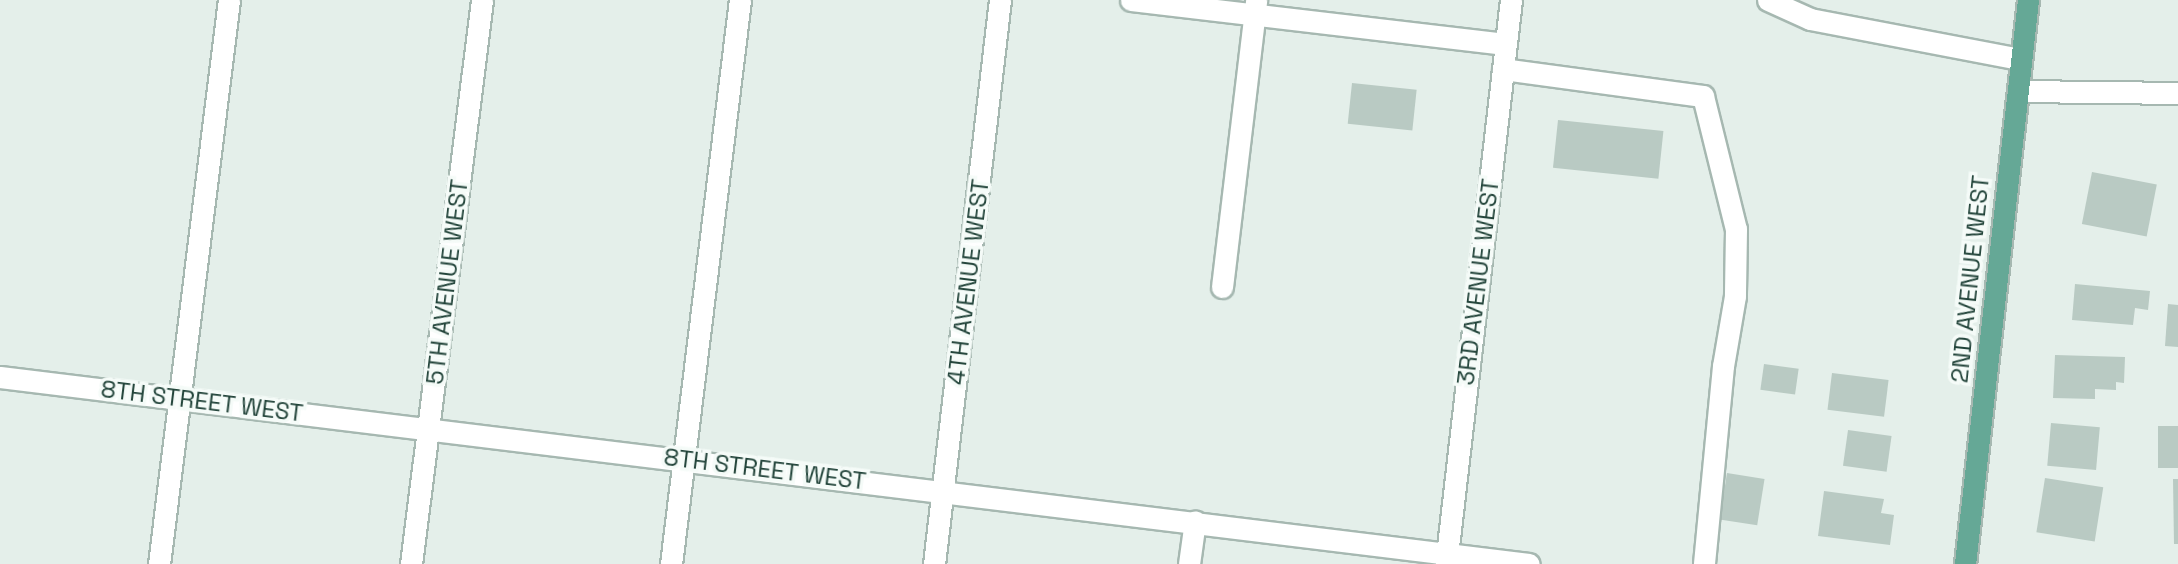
<!DOCTYPE html>
<style>
body{margin:0}
#map{position:relative;width:2178px;height:564px;overflow:hidden;background:#e4efea;font-family:"Space Grotesk",sans-serif}
div>[style]{position:absolute}
[style*='--x']{left:calc(var(--x)*1px);top:calc(var(--y)*1px);width:calc(var(--w)*1px);rotate:calc(var(--a)*1deg)}
.building>*{inset:0;background:#b9cac3;transform-origin:0 0}
.roads{filter:drop-shadow(2px 0 #a6b8b1) drop-shadow(-2px 0 #a6b8b1) drop-shadow(0 2px #a6b8b1) drop-shadow(0 -2px #a6b8b1)}
.minor>*{height:21px;margin:-10.5px;padding:0 10.5px;transform-origin:10.5px;border-radius:10.5px;background:#fff}
.major>*{height:21px;margin:-10.5px;padding:0 10.5px;transform-origin:10.5px;border-radius:10.5px;background:#65a896}
span{translate:-50% -50%;white-space:nowrap;text-align:center;line-height:1.15;-webkit-text-stroke:7px #f5fbf8;paint-order:stroke}
.street-label{font-size:24px;color:#214339}
</style>
<div id="map">
<div class="building">
<i style="left:1352px;top:83px;width:65px;height:41px;rotate:6deg"></i>
<i style="left:1558px;top:120px;width:106px;height:48px;rotate:6deg"></i>
<i style="left:2092px;top:172px;width:66px;height:53px;rotate:11deg"></i>
<i style="clip-path:polygon(2075px 284px,2150px 291px,2148px 310px,2135px 308px,2133px 325px,2072px 320px)"></i>
<i style="clip-path:polygon(2168px 304px,2178px 305px,2178px 347px,2165px 346px)"></i>
<i style="clip-path:polygon(2055px 355px,2125px 357px,2124px 383px,2116px 382px,2116px 390px,2095px 389px,2095px 399px,2053px 398px)"></i>
<i style="left:1764px;top:364px;width:35px;height:26px;rotate:8deg"></i>
<i style="left:1832px;top:373px;width:57px;height:37px;rotate:7deg"></i>
<i style="left:2051px;top:423px;width:49px;height:43px;rotate:5deg"></i>
<i style="left:2158px;top:426px;width:20px;height:42px"></i>
<i style="left:1848px;top:430px;width:44px;height:36px;rotate:8deg"></i>
<i style="left:1727px;top:473px;width:38px;height:47px;rotate:9deg"></i>
<i style="left:2045px;top:478px;width:59px;height:55px;rotate:9deg"></i>
<i style="clip-path:polygon(2173px 479px,2178px 479px,2178px 544px,2174px 544px)"></i>
<i style="clip-path:polygon(1824px 491px,1884px 499px,1881px 513px,1894px 515px,1890px 545px,1818px 536px)"></i>
</div>
<div class="roads">
<div class="minor">
<i style="--x:1131;--y:0;--w:377;--a:6.7"></i>
<i style="--x:1768;--y:0;--w:46;--a:24.3"></i>
<i style="--x:1810;--y:19;--w:214;--a:10.8"></i>
<i style="--x:1503;--y:69;--w:202;--a:7.7"></i>
<i style="--x:1703;--y:96;--w:137;--a:76.1"></i>
<i style="--x:1736;--y:229;--w:67;--a:90.9"></i>
<i style="--x:1735;--y:296;--w:71;--a:99.7"></i>
<i style="--x:1723;--y:366;--w:199;--a:95.5"></i>
<i style="--x:2018;--y:91;--w:160;--a:0.7"></i>
<i style="--x:1222;--y:287;--w:289;--a:-83.2"></i>
<i style="--x:0;--y:377;--w:1540;--a:6.97"></i>
<i style="--x:159;--y:564;--w:568;--a:-82.93"></i>
<i style="--x:411;--y:564;--w:568;--a:-82.82"></i>
<i style="--x:671;--y:564;--w:568;--a:-83.03"></i>
<i style="--x:934;--y:564;--w:568;--a:-83.33"></i>
<i style="--x:1189;--y:564;--w:43;--a:-82.1"></i>
<i style="--x:1446;--y:564;--w:568;--a:-83.43"></i>
</div>
<div class="major">
<i style="--x:1965;--y:564;--w:568;--a:-83.63"></i>
</div>
</div>
<div class="street-label">
<span style="left:1970px;top:279px;rotate:-84deg">2ND AVENUE WEST</span>
<span style="left:447px;top:282px;rotate:-83deg">5TH AVENUE WEST</span>
<span style="left:968px;top:282px;rotate:-83deg">4TH AVENUE WEST</span>
<span style="left:1478px;top:282px;rotate:-83deg">3RD AVENUE WEST</span>
<span style="left:202px;top:401px;rotate:7deg">8TH STREET WEST</span>
<span style="left:765px;top:469px;rotate:7deg">8TH STREET WEST</span>
</div>
</div>
